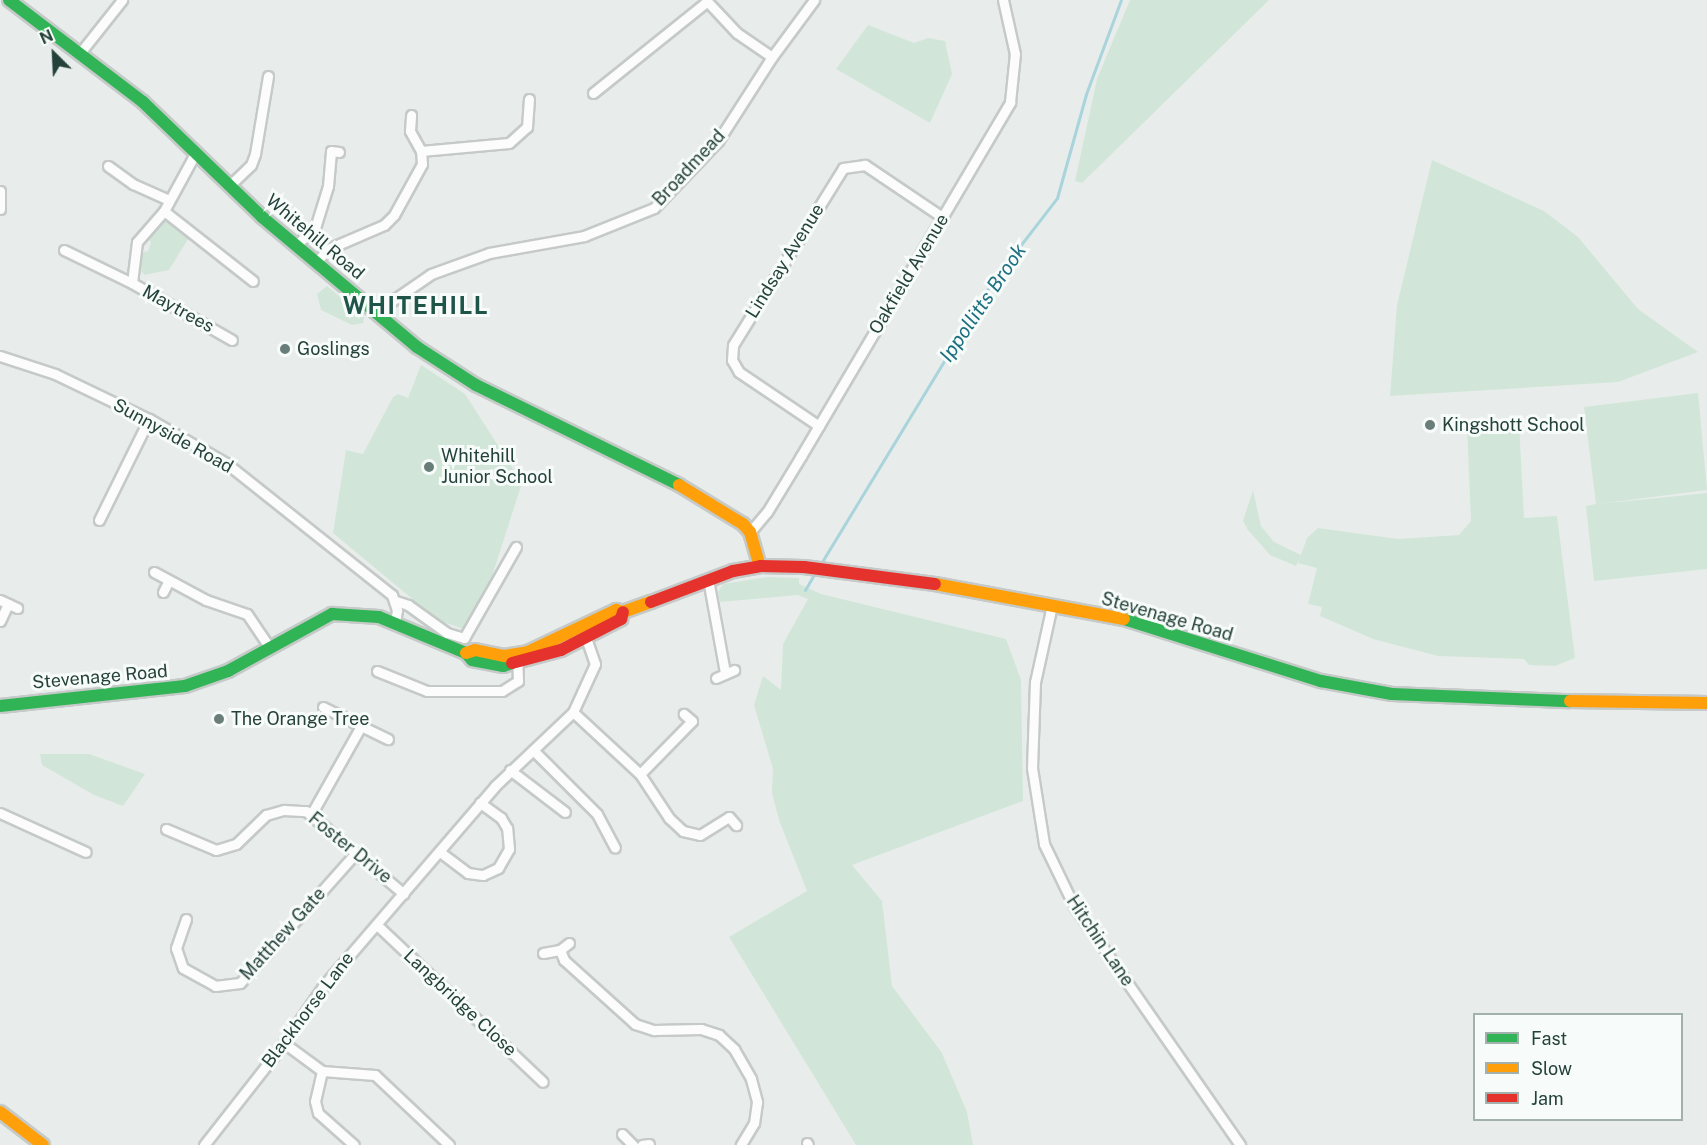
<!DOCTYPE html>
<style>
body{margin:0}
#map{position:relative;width:1707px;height:1145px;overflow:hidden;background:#e8edeb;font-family:"Public Sans",sans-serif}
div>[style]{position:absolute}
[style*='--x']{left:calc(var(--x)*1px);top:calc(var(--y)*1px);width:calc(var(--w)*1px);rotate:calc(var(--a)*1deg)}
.green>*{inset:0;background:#d1e6d8}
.stream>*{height:3px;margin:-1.5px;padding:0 1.5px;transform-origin:1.5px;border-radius:1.5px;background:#a9d4db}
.roads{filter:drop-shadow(2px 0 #c5cac8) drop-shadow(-2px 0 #c5cac8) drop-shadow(0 2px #c5cac8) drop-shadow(0 -2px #c5cac8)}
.street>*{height:9px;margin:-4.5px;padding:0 4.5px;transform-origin:4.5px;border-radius:4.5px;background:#fcfcfc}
.fast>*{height:12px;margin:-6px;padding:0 6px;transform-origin:6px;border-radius:6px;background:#30b455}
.slow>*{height:12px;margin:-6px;padding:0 6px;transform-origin:6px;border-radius:6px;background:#ff9f0a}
.jam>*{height:12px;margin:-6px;padding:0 6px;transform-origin:6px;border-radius:6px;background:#e5322d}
.dots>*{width:16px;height:16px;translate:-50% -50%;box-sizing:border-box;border:3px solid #f7fbf9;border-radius:50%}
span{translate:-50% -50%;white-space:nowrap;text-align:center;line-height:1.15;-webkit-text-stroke:6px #f7fbf9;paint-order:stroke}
.street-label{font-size:18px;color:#24423a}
.poi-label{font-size:18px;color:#24423a}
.left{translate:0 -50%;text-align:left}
.water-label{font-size:20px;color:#1c6f80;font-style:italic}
.district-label{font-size:24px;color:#1f5548;font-weight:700;letter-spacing:1.5px}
.legend{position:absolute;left:1473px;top:1013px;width:210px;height:108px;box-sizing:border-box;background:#f7fbf9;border:2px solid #a3b1ad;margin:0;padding:8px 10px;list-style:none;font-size:18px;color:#24423a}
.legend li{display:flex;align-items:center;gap:12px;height:30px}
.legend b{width:30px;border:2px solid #a3b1ad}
.north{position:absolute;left:24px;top:24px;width:60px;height:60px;-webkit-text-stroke:4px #f7fbf9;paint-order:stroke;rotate:336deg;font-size:16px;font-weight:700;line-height:24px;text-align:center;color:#24423a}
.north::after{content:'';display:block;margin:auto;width:21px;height:27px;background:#24423a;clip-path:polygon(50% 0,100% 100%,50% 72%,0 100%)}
</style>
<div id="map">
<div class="green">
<i style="clip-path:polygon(1130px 0,1269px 0,1082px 183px,1075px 181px,1097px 79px)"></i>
<i style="clip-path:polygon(868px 25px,914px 43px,928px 38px,945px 41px,952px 74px,930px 123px,836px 69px)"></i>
<i style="clip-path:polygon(1432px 160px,1544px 211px,1578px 237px,1638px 309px,1698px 352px,1618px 382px,1390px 396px,1397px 305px)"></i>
<i style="clip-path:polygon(162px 221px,173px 223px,190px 236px,169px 270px,144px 275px,137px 264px,140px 253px,148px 251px,151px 243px,147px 236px)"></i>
<i style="clip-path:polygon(327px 286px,364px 317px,363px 323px,352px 325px,321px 310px,317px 294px)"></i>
<i style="clip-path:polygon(421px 365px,465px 394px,522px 483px,492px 576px,463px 629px,443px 622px,422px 607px,333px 533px,346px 450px,363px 454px,393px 397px,398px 394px,408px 398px)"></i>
<i style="clip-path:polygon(1698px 393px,1707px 490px,1598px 504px,1707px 493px,1707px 569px,1594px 581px,1586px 506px,1596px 504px,1584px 407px)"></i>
<i style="clip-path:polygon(1519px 423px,1524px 518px,1557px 516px,1575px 658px,1555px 666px,1529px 665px,1524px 659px,1438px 656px,1373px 639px,1320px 616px,1322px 607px,1308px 604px,1317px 568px,1298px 563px,1307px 538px,1318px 528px,1398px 539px,1459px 535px,1471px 521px,1467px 426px)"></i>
<i style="clip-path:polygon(1253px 490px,1261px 526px,1274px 542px,1301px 555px,1296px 566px,1270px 555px,1248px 530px,1243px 521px)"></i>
<i style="clip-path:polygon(768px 577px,799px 578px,799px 584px,821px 594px,1006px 639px,1021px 680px,1023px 801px,852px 865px,882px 901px,892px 986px,942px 1053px,967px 1112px,973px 1145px,856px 1145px,729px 937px,807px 891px,779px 820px,772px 793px,773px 769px,754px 705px,763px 676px,781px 690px,783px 644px,808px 599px,798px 595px,720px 602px,718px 592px,723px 584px)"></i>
<i style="clip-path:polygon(40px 754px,89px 754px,145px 774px,123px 806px,94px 795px,42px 765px)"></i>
</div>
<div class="stream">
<i style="--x:820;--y:565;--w:333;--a:-58.7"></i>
<i style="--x:993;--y:281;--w:105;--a:-52.4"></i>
<i style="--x:1057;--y:198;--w:108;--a:-74.4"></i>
<i style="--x:1086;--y:94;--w:100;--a:-69.6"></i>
<i style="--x:805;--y:590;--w:20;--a:-60"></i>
</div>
<div class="roads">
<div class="street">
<i style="--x:706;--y:0;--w:45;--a:46.8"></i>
<i style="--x:737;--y:33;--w:42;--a:34.4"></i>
<i style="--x:80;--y:53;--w:68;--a:-51.6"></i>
<i style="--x:593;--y:93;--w:145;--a:-38.8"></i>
<i style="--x:421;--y:151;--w:88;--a:-5.2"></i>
<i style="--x:509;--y:143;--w:24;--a:-42"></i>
<i style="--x:527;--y:127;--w:28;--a:-86"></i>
<i style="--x:196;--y:152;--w:67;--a:118.5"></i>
<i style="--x:164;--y:211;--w:41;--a:131.1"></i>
<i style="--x:137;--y:242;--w:41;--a:97"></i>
<i style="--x:132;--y:283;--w:115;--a:29.7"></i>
<i style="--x:108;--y:166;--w:31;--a:36"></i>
<i style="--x:133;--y:184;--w:39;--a:24"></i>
<i style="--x:229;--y:186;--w:30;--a:-44"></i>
<i style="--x:251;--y:165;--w:12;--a:-70"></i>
<i style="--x:255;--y:154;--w:79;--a:-80.5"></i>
<i style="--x:0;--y:191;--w:18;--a:90"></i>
<i style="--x:164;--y:211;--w:113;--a:38.2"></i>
<i style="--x:296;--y:245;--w:25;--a:-42"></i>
<i style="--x:315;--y:228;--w:44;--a:-72.8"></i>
<i style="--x:328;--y:186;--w:35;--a:-85"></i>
<i style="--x:331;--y:151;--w:8;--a:7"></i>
<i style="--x:64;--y:250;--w:76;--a:25.9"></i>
<i style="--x:317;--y:261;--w:16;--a:-47"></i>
<i style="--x:328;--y:249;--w:61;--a:-23.2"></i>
<i style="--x:384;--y:225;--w:14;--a:-45"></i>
<i style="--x:394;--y:215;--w:58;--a:-61.2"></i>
<i style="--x:422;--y:164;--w:13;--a:-94"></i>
<i style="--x:421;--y:151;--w:23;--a:-119"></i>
<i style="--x:410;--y:131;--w:16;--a:-86"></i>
<i style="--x:376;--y:312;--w:67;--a:-34.6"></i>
<i style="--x:431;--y:274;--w:62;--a:-19.9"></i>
<i style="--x:489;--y:253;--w:97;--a:-10.1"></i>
<i style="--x:584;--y:236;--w:75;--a:-21.8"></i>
<i style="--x:654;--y:208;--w:93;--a:-46.3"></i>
<i style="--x:718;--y:141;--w:100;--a:-57.3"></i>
<i style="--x:772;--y:57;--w:71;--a:-53.6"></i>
<i style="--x:0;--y:356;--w:58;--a:18.1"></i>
<i style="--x:55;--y:374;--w:104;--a:25.6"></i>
<i style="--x:149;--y:419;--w:89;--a:29.7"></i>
<i style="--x:226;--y:463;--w:212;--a:38.5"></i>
<i style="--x:392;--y:595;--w:16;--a:72"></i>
<i style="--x:397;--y:610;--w:12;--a:99"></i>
<i style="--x:819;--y:426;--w:97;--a:-146"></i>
<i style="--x:739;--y:372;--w:14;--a:-120"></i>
<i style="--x:732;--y:360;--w:15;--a:-86"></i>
<i style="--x:733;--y:345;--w:208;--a:-58.1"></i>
<i style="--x:843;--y:168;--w:22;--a:-8"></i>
<i style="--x:865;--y:165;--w:93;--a:34"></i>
<i style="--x:99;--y:520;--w:113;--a:-63.7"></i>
<i style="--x:750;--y:532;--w:26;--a:-50"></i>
<i style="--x:767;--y:512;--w:66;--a:-58.7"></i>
<i style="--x:801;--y:456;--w:411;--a:-59.4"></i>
<i style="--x:1010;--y:102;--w:48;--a:-84.1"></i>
<i style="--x:1015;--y:54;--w:55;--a:-102.5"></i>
<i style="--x:154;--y:572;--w:59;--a:28.3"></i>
<i style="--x:206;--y:600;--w:43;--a:18.9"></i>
<i style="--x:247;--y:614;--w:41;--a:55.9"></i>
<i style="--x:708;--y:579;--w:96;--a:79.7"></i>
<i style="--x:163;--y:592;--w:13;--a:-63"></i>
<i style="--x:0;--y:600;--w:19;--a:25"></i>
<i style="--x:396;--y:601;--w:13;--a:18"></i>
<i style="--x:408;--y:605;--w:48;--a:35.7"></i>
<i style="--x:447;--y:633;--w:18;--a:16"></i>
<i style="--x:464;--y:638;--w:105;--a:-60.3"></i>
<i style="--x:1052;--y:605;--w:79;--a:102.4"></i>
<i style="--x:1035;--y:682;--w:86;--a:92"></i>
<i style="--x:1032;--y:768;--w:77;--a:81"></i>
<i style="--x:1044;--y:844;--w:69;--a:64.2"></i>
<i style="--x:1074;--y:906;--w:291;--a:55.2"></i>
<i style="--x:0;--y:621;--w:19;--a:-65"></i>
<i style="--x:377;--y:671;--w:54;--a:21.8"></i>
<i style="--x:427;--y:691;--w:75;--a:0"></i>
<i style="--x:502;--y:691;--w:19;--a:-32"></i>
<i style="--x:518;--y:681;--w:23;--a:-92"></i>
<i style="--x:716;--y:678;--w:20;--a:-24"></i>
<i style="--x:323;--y:707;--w:42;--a:26.6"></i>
<i style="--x:573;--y:712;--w:91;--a:42.8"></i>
<i style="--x:640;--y:774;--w:74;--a:-45.5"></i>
<i style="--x:692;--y:721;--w:11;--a:-139"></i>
<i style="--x:534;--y:751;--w:89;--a:45"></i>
<i style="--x:597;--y:814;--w:38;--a:62"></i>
<i style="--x:510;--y:770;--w:69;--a:37.4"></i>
<i style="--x:640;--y:774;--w:53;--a:56.6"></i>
<i style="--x:669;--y:818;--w:19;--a:43"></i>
<i style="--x:683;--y:831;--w:17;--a:13"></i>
<i style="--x:700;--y:835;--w:34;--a:-32"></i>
<i style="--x:729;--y:817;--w:11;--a:49"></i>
<i style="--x:0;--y:813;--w:94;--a:24.4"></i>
<i style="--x:312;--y:813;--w:100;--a:-60.6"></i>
<i style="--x:361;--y:726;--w:30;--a:26"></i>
<i style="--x:166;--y:829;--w:54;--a:22.8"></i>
<i style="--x:216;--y:850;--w:21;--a:-17"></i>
<i style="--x:236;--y:844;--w:42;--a:-44"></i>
<i style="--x:266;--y:815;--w:19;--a:-16"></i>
<i style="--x:284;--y:810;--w:22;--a:3"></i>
<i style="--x:306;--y:811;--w:128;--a:40.3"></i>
<i style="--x:440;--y:852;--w:35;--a:37"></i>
<i style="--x:468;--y:873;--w:15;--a:8"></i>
<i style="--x:483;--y:875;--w:17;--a:-25"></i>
<i style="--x:498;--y:868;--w:22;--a:-60"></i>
<i style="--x:509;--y:849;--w:21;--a:-95"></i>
<i style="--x:507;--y:828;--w:12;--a:-121"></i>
<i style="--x:501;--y:818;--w:26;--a:-144"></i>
<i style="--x:186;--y:919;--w:31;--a:109"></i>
<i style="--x:176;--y:948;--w:21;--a:71"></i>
<i style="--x:183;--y:968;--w:37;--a:29"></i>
<i style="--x:215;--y:986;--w:25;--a:-7"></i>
<i style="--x:240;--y:983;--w:174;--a:-48.3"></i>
<i style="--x:377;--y:925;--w:228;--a:43.4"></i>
<i style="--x:569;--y:943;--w:11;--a:142"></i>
<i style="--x:560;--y:950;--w:11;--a:68"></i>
<i style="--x:564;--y:960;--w:96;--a:42"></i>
<i style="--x:635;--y:1024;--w:20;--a:18"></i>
<i style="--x:654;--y:1030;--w:47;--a:-1.2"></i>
<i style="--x:701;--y:1029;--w:19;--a:18"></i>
<i style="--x:719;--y:1035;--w:21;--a:43"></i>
<i style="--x:734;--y:1049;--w:34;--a:60"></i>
<i style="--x:751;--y:1079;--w:24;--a:75"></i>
<i style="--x:757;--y:1102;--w:21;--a:98"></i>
<i style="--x:754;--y:1123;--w:26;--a:121"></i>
<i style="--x:543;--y:953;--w:17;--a:-10"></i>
<i style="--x:284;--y:1043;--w:47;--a:36.4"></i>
<i style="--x:322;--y:1071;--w:53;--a:4.3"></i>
<i style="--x:375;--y:1075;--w:102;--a:43.4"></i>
<i style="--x:322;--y:1071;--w:31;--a:103"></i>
<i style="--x:315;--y:1101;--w:12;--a:76"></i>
<i style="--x:318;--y:1113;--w:48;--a:41.6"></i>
<i style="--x:622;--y:1134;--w:16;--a:45"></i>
<i style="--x:807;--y:1143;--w:2;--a:63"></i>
<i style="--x:204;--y:1145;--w:130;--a:-51.9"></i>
<i style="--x:284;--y:1043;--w:70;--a:-55.4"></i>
<i style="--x:324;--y:985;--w:262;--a:-49.3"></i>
<i style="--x:495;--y:786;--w:108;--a:-43.5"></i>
<i style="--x:573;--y:712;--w:53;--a:-65.4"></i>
<i style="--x:595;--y:664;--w:31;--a:-109"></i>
<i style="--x:642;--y:1145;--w:7;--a:-8"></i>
</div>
<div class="fast">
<i style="--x:9;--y:0;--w:168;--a:37.3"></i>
<i style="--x:143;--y:102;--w:165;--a:44"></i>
<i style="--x:262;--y:217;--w:202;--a:40"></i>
<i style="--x:417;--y:347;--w:70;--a:32.8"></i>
<i style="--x:476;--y:385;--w:226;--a:26.2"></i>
<i style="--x:1124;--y:619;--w:207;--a:17.5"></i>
<i style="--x:1321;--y:681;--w:72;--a:10.4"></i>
<i style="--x:1392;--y:694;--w:178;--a:2.3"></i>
<i style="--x:0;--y:706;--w:186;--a:-6.2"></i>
<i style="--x:185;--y:686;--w:46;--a:-19.2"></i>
<i style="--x:228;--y:671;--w:119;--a:-28.7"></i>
<i style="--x:332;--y:614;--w:47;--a:3.7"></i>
<i style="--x:379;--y:617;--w:94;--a:22.5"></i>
<i style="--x:466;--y:653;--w:9;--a:49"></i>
<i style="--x:472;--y:660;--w:32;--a:11"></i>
<i style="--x:503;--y:666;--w:9;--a:-18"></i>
</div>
<div class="slow">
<i style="--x:679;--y:485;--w:75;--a:31.4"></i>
<i style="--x:743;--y:524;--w:11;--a:49"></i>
<i style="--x:750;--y:532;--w:35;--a:74"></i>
<i style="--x:935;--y:584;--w:192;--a:10.5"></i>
<i style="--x:466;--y:653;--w:9;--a:-18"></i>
<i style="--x:475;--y:650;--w:30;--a:12"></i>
<i style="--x:504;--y:656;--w:24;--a:-9"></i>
<i style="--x:528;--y:652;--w:98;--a:-25.5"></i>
<i style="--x:616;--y:610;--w:7;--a:16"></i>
<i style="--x:623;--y:612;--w:30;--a:-20"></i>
<i style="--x:1570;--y:701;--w:137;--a:0.8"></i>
<i style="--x:0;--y:1112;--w:54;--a:37.5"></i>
</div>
<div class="jam">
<i style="--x:651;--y:602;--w:88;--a:-20.7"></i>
<i style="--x:733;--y:571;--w:27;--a:-10"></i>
<i style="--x:760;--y:566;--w:44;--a:1.3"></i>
<i style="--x:804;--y:567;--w:132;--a:7.4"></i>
<i style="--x:512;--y:663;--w:51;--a:-14.9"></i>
<i style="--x:561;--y:650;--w:68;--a:-27.3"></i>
<i style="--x:621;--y:619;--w:7;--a:-74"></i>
</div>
</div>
<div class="dots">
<i style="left:285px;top:349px;background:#697e78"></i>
<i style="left:1430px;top:425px;background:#697e78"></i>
<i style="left:429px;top:467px;background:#697e78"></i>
<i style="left:219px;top:719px;background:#697e78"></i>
</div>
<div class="street-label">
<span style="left:689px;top:168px;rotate:-47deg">Broadmead</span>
<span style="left:315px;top:237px;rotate:40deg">Whitehill Road</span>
<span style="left:785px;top:261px;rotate:-58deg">Lindsay Avenue</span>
<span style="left:909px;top:274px;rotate:-59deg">Oakfield Avenue</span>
<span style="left:178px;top:309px;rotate:29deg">Maytrees</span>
<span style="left:173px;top:436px;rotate:29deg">Sunnyside Road</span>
<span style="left:1167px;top:617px;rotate:16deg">Stevenage Road</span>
<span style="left:100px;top:677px;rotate:-5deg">Stevenage Road</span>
<span style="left:350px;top:848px;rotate:39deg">Foster Drive</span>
<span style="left:283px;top:934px;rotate:-48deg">Matthew Gate</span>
<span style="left:1100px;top:941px;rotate:56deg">Hitchin Lane</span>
<span style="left:460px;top:1003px;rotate:43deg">Langbridge Close</span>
<span style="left:308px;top:1010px;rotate:-53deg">Blackhorse Lane</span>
</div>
<div class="poi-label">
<span class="left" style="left:297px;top:349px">Goslings</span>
<span class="left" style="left:1442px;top:425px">Kingshott School</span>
<span class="left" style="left:441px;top:467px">Whitehill<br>Junior School</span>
<span class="left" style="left:231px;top:719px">The Orange Tree</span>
</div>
<div class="water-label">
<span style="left:983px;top:303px;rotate:-56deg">Ippollitts Brook</span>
</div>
<div class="district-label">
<span style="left:416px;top:306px">WHITEHILL</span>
</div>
<ul class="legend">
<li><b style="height:8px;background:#30b455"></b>Fast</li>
<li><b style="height:8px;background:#ff9f0a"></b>Slow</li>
<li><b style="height:8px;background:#e5322d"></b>Jam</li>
</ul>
<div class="north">N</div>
</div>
